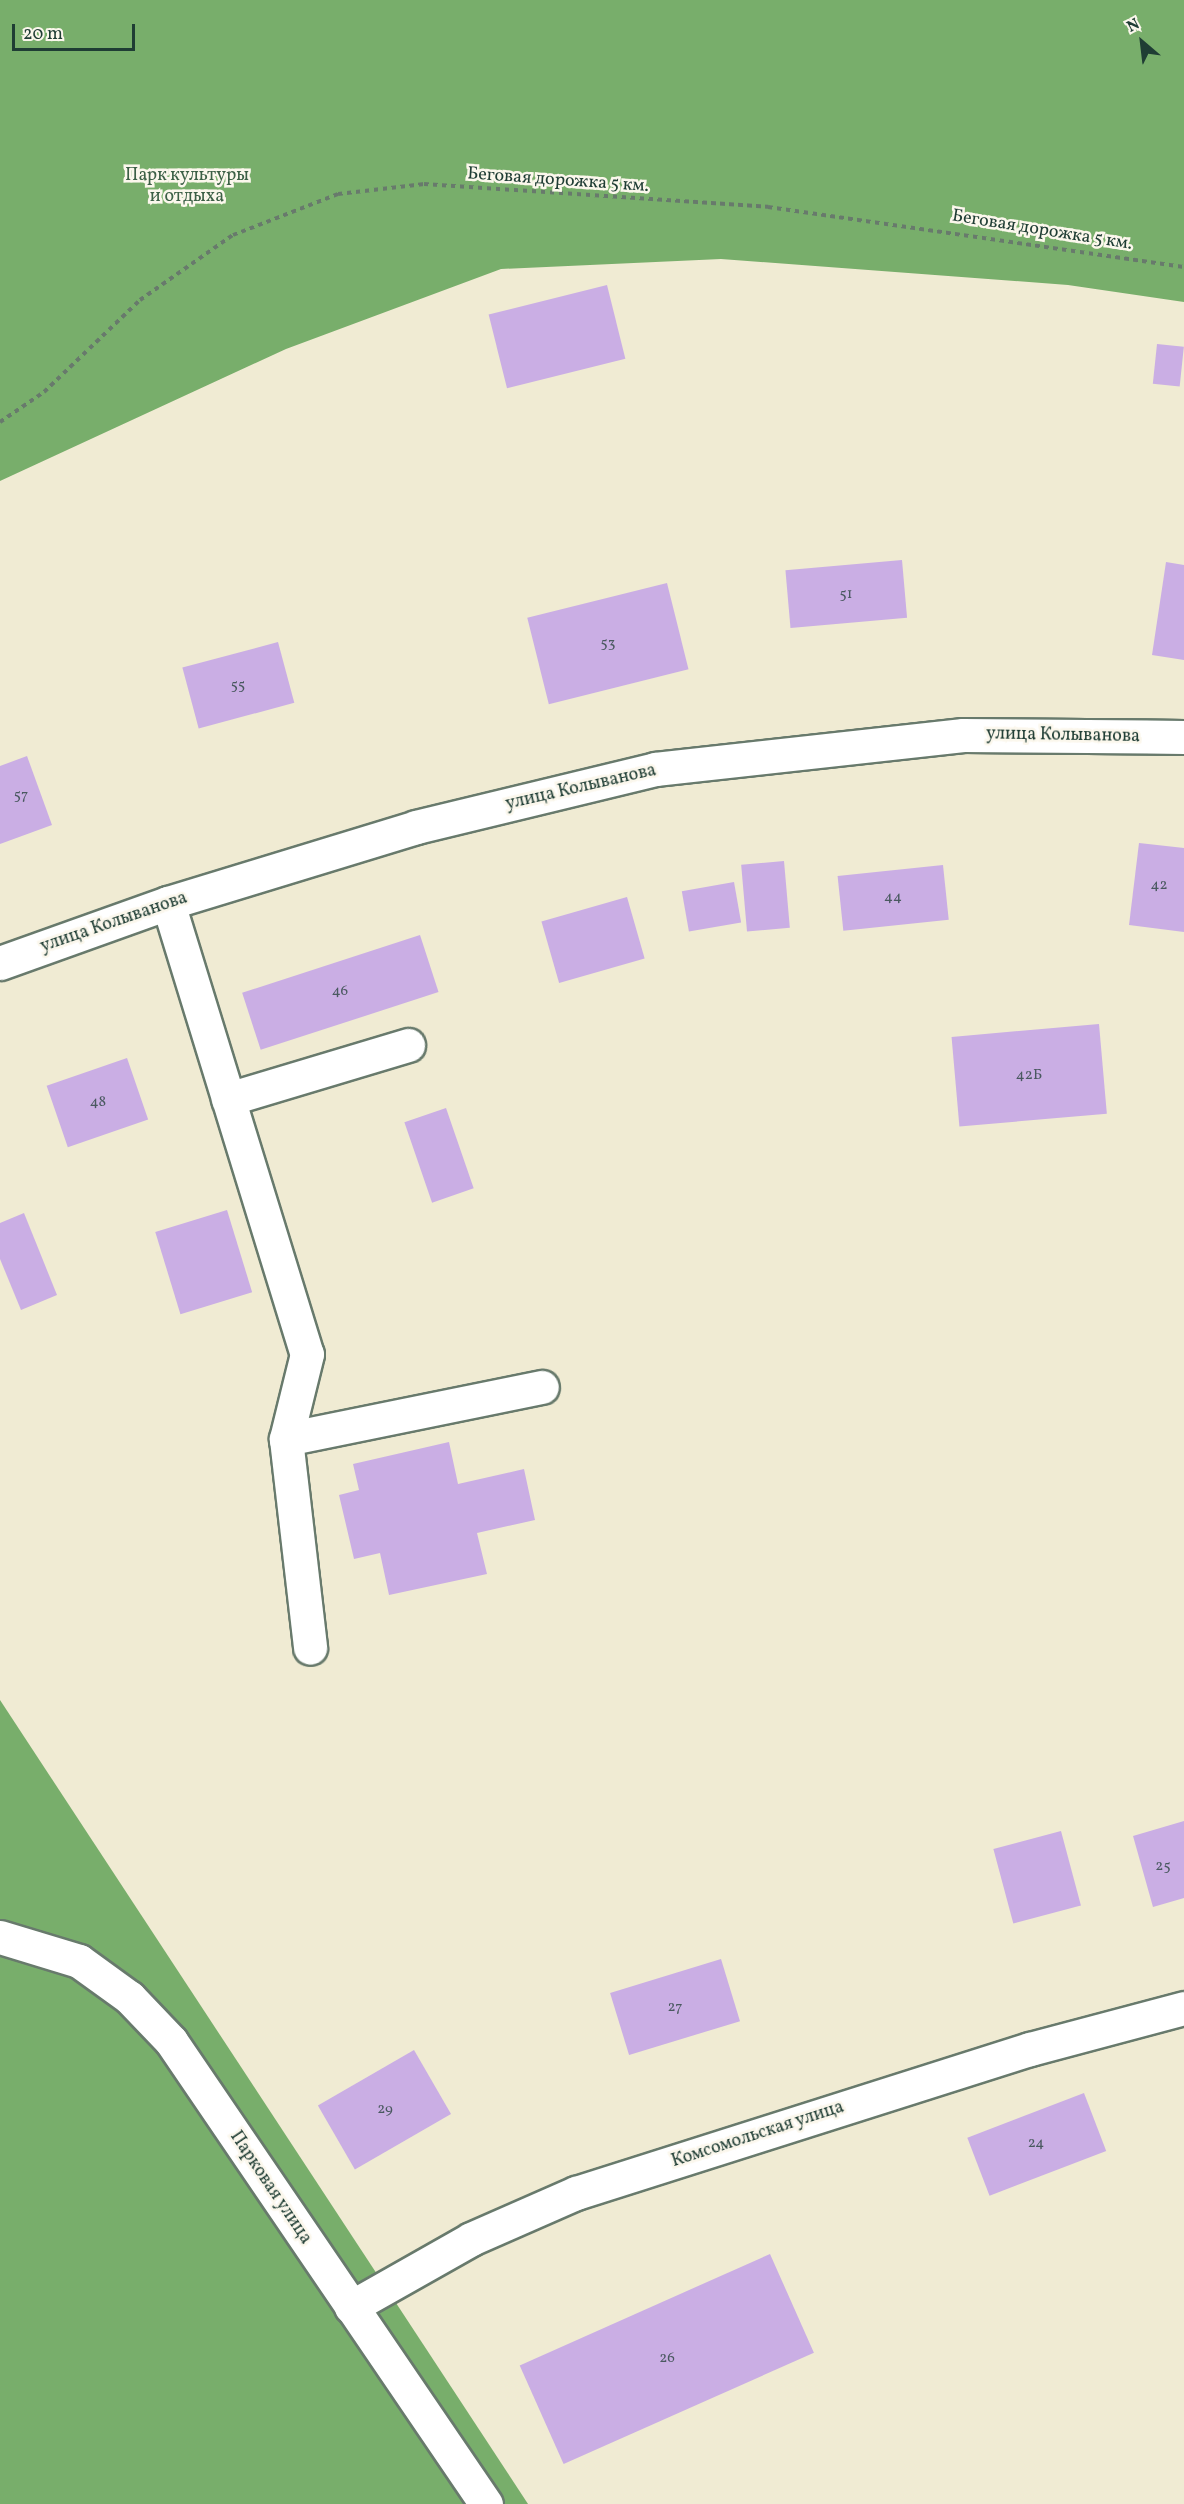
<!DOCTYPE html>
<meta charset="utf-8">
<style>
body{margin:0}
#map{position:relative;width:1184px;height:2504px;overflow:hidden;background:#f0ebd3;font-family:Vollkorn,serif}
div>[style]{position:absolute}
[style*='--x']{left:calc(var(--x)*1px);top:calc(var(--y)*1px);width:calc(var(--w)*1px);rotate:calc(var(--a)*1deg)}
.forest>*{inset:0;background:#78ae6b}
.building>*{inset:0;background:#caaee4;transform-origin:0 0}
.path>*{height:4px;margin-top:-2px;transform-origin:0;background:repeating-linear-gradient(90deg,#687a6c 0 4.5px,transparent 0 9px)}
.roads{filter:drop-shadow(2px 0 #687a6c) drop-shadow(-2px 0 #687a6c) drop-shadow(0 2px #687a6c) drop-shadow(0 -2px #687a6c)}
.minor>*{height:33px;margin:-16.5px;padding:0 16.5px;transform-origin:16.5px;border-radius:16.5px;background:#fff}
span{translate:-50% -50%;white-space:nowrap;text-align:center;line-height:1.15;-webkit-text-stroke:5px #fbf7ec;paint-order:stroke}
.number-label{font-size:15px;color:#4a5960}
.number-label span{-webkit-text-stroke-width:0}
.park-label{font-size:18px;color:#3c6046}
.street-label{font-size:18px;color:#1f3d34}
.north{position:absolute;left:1112px;top:12px;width:60px;height:60px;-webkit-text-stroke:4px #fbf7ec;paint-order:stroke;rotate:332deg;font-size:16px;font-weight:700;line-height:24px;text-align:center;color:#1f3d34}
.north::after{content:'';display:block;margin:auto;width:21px;height:27px;background:#1f3d34;clip-path:polygon(50% 0,100% 100%,50% 72%,0 100%)}
.scale{position:absolute;left:12px;top:24px;width:123px;height:27px;box-sizing:border-box;border:3px solid #1f3d34;border-top:0;padding-left:8px;font-size:18px;line-height:21px;white-space:nowrap;color:#1f3d34;-webkit-text-stroke:4px #fbf7ec;paint-order:stroke}
</style>
<div id="map">
<div class="forest">
<i style="clip-path:polygon(0 0,1184px 0,1184px 302px,1068px 285px,721px 259px,501px 269px,286px 349px,0 481px)"></i>
<i style="clip-path:polygon(0 1700px,528px 2504px,0 2504px)"></i>
</div>
<div class="building">
<i style="left:607px;top:285px;width:76px;height:122px;rotate:76deg"></i>
<i style="left:1157px;top:344px;width:27px;height:40px;rotate:6deg"></i>
<i style="left:902px;top:560px;width:58px;height:117px;rotate:85deg"></i>
<i style="clip-path:polygon(1166px 562px,1184px 565px,1184px 660px,1152px 655px)"></i>
<i style="left:667px;top:583px;width:89px;height:144px;rotate:76deg"></i>
<i style="left:278px;top:642px;width:63px;height:99px;rotate:75deg"></i>
<i style="clip-path:polygon(27px 756px,52px 825px,0 844px,0 766px)"></i>
<i style="clip-path:polygon(1139px 843px,1184px 848px,1184px 932px,1129px 925px)"></i>
<i style="left:784px;top:861px;width:67px;height:43px;rotate:85deg"></i>
<i style="left:943px;top:865px;width:55px;height:106px;rotate:84deg"></i>
<i style="left:734px;top:882px;width:41px;height:53px;rotate:80deg"></i>
<i style="left:627px;top:897px;width:64px;height:89px;rotate:74deg"></i>
<i style="left:420px;top:935px;width:60px;height:187px;rotate:72deg"></i>
<i style="left:1099px;top:1024px;width:90px;height:148px;rotate:85deg"></i>
<i style="left:127px;top:1058px;width:65px;height:85px;rotate:71deg"></i>
<i style="left:446px;top:1108px;width:85px;height:44px;rotate:71deg"></i>
<i style="left:227px;top:1210px;width:86px;height:75px;rotate:73deg"></i>
<i style="clip-path:polygon(24px 1213px,57px 1295px,21px 1310px,0 1259px,0 1223px)"></i>
<i style="clip-path:polygon(449px 1442px,458px 1484px,524px 1469px,535px 1520px,477px 1533px,487px 1574px,389px 1595px,380px 1553px,354px 1559px,339px 1495px,359px 1490px,353px 1464px)"></i>
<i style="clip-path:polygon(1184px 1821px,1184px 1898px,1153px 1907px,1133px 1836px)"></i>
<i style="left:1061px;top:1831px;width:77px;height:70px;rotate:75deg"></i>
<i style="left:721px;top:1959px;width:65px;height:116px;rotate:73deg"></i>
<i style="left:414px;top:2050px;width:74px;height:111px;rotate:60deg"></i>
<i style="left:1084px;top:2093px;width:62px;height:125px;rotate:69deg"></i>
<i style="left:770px;top:2254px;width:108px;height:274px;rotate:66deg"></i>
</div>
<div class="path">
<i style="--x:0;--y:422;--w:53;--a:-34.3"></i>
<i style="--x:44;--y:392;--w:133;--a:-43.8"></i>
<i style="--x:140;--y:300;--w:113;--a:-35"></i>
<i style="--x:233;--y:235;--w:113;--a:-21.3"></i>
<i style="--x:338;--y:194;--w:87;--a:-6.6"></i>
<i style="--x:424;--y:184;--w:345;--a:3.8"></i>
<i style="--x:768;--y:207;--w:420;--a:8.2"></i>
</div>
<div class="roads">
<div class="minor">
<i style="--x:168;--y:903;--w:472;--a:72.9"></i>
<i style="--x:307;--y:1354;--w:88;--a:103.9"></i>
<i style="--x:286;--y:1439;--w:210;--a:83.4"></i>
<i style="--x:0;--y:963;--w:178;--a:-19.7"></i>
<i style="--x:168;--y:903;--w:259;--a:-17"></i>
<i style="--x:416;--y:827;--w:246;--a:-13.6"></i>
<i style="--x:655;--y:769;--w:310;--a:-6.3"></i>
<i style="--x:963;--y:735;--w:221;--a:0.5"></i>
<i style="--x:228;--y:1099;--w:188;--a:-16.7"></i>
<i style="--x:286;--y:1439;--w:261;--a:-11.5"></i>
<i style="--x:0;--y:1937;--w:83;--a:16.9"></i>
<i style="--x:79;--y:1961;--w:62;--a:35.8"></i>
<i style="--x:129;--y:1997;--w:61;--a:46.3"></i>
<i style="--x:171;--y:2041;--w:560;--a:55.77"></i>
<i style="--x:351;--y:2307;--w:138;--a:-29.5"></i>
<i style="--x:471;--y:2239;--w:115;--a:-23.7"></i>
<i style="--x:576;--y:2193;--w:476;--a:-17.6"></i>
<i style="--x:1030;--y:2049;--w:159;--a:-14.9"></i>
</div>
</div>
<div class="number-label">
<span style="left:846px;top:595px">51</span>
<span style="left:608px;top:644px">53</span>
<span style="left:238px;top:686px">55</span>
<span style="left:21px;top:796px">57</span>
<span style="left:1159px;top:886px">42</span>
<span style="left:893px;top:898px">44</span>
<span style="left:340px;top:992px">46</span>
<span style="left:1029px;top:1076px">42Б</span>
<span style="left:98px;top:1103px">48</span>
<span style="left:1163px;top:1867px">25</span>
<span style="left:675px;top:2008px">27</span>
<span style="left:385px;top:2110px">29</span>
<span style="left:1036px;top:2144px">24</span>
<span style="left:667px;top:2359px">26</span>
</div>
<div class="park-label">
<span style="left:187px;top:187px">Парк культуры<br>и отдыха</span>
</div>
<div class="street-label">
<span style="left:558px;top:181px;rotate:4deg">Беговая дорожка 5 км.</span>
<span style="left:1042px;top:231px;rotate:9deg">Беговая дорожка 5 км.</span>
<span style="left:1063px;top:736px;rotate:1deg">улица Колыванова</span>
<span style="left:581px;top:788px;rotate:-13deg">улица Колыванова</span>
<span style="left:114px;top:923px;rotate:-19deg">улица Колыванова</span>
<span style="left:758px;top:2135px;rotate:-18deg">Комсомольская улица</span>
<span style="left:270px;top:2188px;rotate:56deg">Парковая улица</span>
</div>
<div class="north">N</div>
<div class="scale">20 m</div>
</div>
